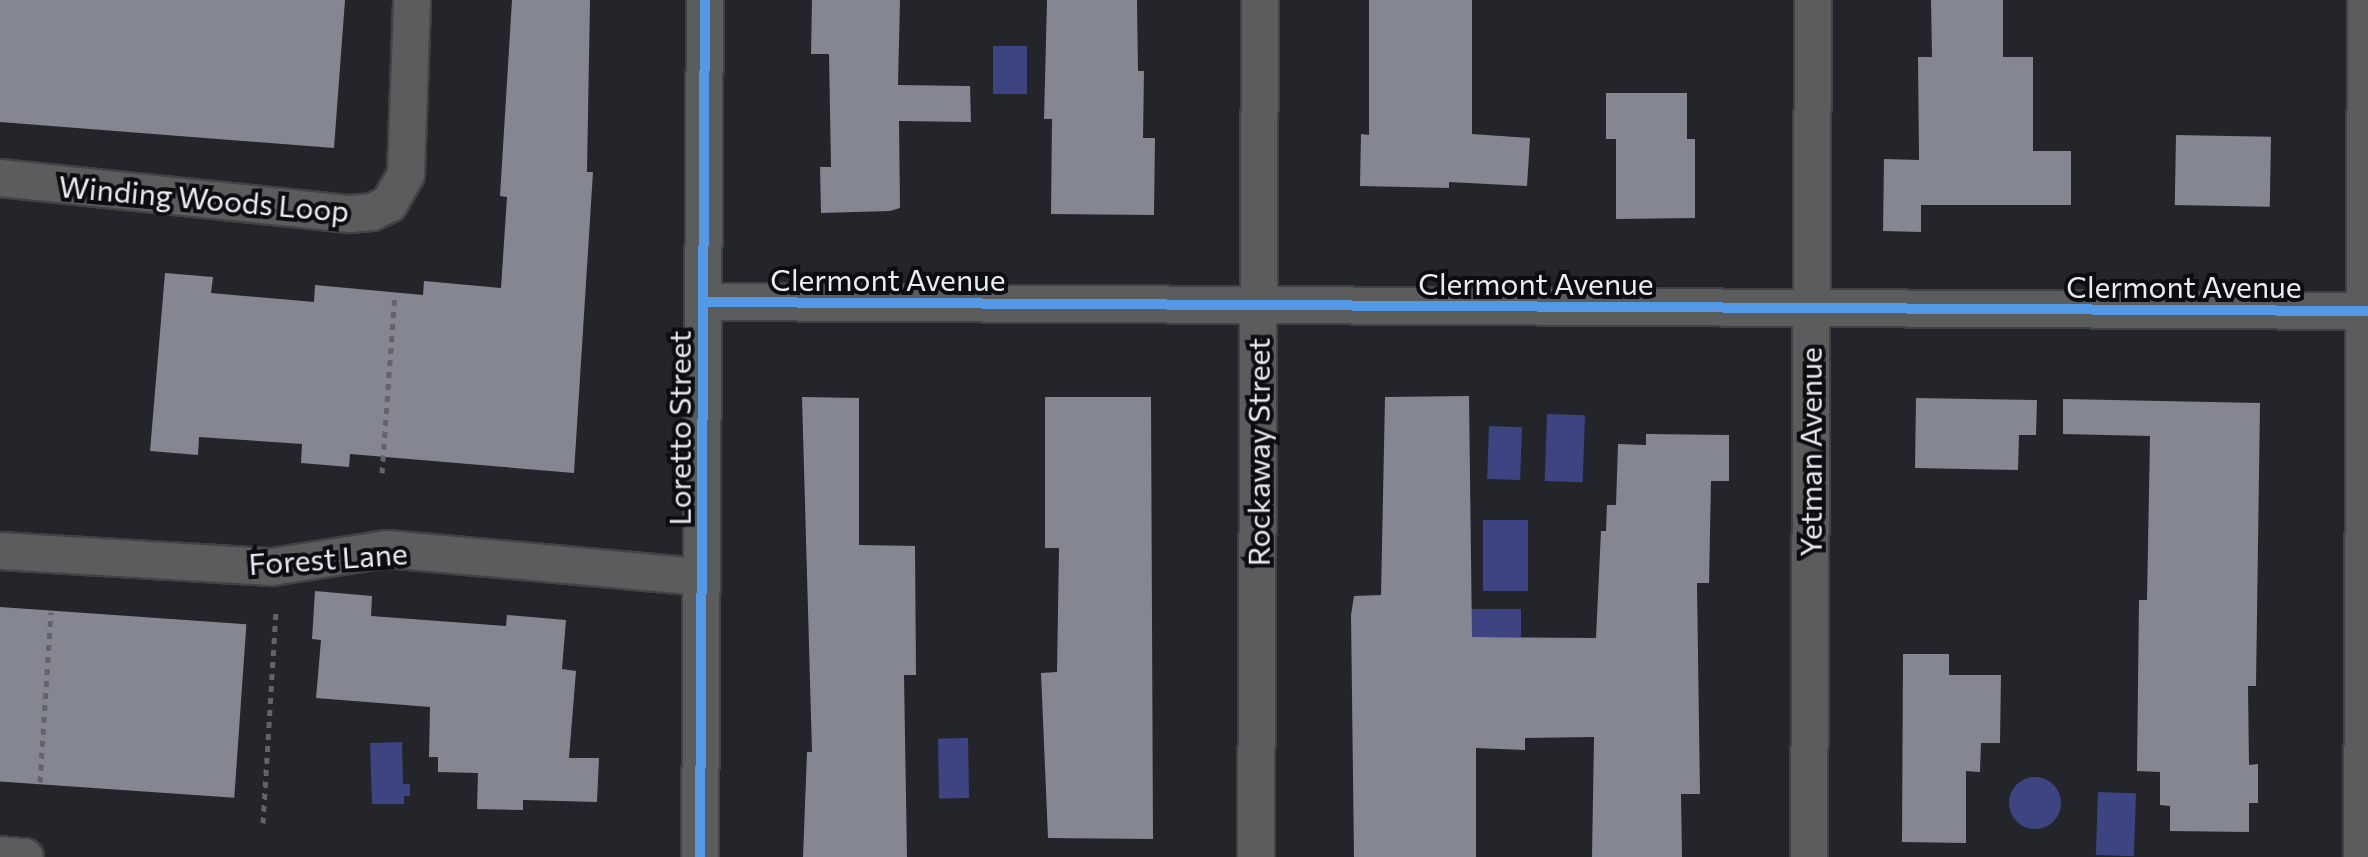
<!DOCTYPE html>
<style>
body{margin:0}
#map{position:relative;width:2368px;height:857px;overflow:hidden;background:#24252a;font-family:Commissioner,sans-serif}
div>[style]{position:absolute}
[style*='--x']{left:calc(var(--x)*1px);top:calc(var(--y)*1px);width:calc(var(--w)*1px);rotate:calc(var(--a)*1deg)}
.water>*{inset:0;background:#3c4481;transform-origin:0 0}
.round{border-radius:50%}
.building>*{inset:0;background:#848691;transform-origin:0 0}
.path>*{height:5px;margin-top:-2.5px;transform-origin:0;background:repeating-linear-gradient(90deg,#646466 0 6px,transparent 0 12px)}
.roads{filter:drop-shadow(2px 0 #414245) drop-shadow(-2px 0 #414245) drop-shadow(0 2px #414245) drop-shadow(0 -2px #414245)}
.street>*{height:36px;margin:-18px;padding:0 18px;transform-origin:18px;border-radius:18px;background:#5b5c5c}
.cycleway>*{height:10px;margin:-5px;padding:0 5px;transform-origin:5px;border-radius:5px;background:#5399e6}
span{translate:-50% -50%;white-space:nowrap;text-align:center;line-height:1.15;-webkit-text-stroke:8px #0c0d11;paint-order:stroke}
.street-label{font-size:30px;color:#eaecf3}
</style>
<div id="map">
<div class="water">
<i style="left:993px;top:46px;width:34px;height:48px"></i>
<i style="left:1547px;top:414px;width:38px;height:67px;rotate:2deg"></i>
<i style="left:1489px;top:426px;width:33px;height:53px;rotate:2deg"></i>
<i style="left:1483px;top:520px;width:45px;height:71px"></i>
<i style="left:1521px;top:609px;width:28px;height:53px;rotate:90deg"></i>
<i style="left:968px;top:738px;width:60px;height:30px;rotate:89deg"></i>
<i style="clip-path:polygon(402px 742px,403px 784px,410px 784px,410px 796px,404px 796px,404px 804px,372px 804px,370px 743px)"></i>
<i class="round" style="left:2009px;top:777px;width:52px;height:52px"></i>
<i style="left:2098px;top:792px;width:38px;height:63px;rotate:2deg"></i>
</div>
<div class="building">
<i style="clip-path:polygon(0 0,345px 0,334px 148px,0 122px)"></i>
<i style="clip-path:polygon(512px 0,590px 0,587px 172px,593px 172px,574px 473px,350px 454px,349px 467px,301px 463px,302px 444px,199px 437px,198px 455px,150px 451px,165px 273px,213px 277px,211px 293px,314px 302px,315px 285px,423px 295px,424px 281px,501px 288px,507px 197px,500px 196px)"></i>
<i style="clip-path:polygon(812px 0,900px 0,898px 85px,970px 86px,971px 122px,899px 121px,900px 208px,890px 211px,821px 213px,820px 167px,831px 167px,829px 54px,811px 54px)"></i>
<i style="clip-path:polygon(1047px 0,1137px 0,1138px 71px,1144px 71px,1143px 138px,1155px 138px,1154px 215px,1051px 214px,1052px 119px,1044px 119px)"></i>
<i style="clip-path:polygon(1369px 0,1472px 0,1472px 134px,1530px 138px,1527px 186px,1449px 182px,1449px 188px,1360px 186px,1361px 134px,1369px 135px)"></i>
<i style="clip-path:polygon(1931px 0,2003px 0,2003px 57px,2033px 57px,2033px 151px,2071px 151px,2071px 205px,1921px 205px,1921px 232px,1883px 231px,1884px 159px,1919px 160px,1918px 57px,1932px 57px)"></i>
<i style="clip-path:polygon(1606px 93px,1687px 93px,1687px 139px,1695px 139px,1695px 218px,1616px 219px,1616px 139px,1606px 139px)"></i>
<i style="left:2176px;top:135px;width:95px;height:70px;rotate:1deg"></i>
<i style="clip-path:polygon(1469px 396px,1472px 637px,1596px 638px,1601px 531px,1606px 531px,1607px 505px,1616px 505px,1618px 444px,1646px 445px,1646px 434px,1729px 435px,1729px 481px,1711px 481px,1709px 583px,1697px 583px,1700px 794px,1681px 794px,1682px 857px,1592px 857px,1594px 737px,1525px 738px,1525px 750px,1476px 748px,1476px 857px,1354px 857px,1351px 615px,1354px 596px,1381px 595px,1385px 397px)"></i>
<i style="clip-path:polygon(802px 397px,859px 398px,859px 545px,915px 546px,916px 675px,904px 675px,907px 857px,803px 857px,807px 752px,812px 752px)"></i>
<i style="clip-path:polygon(1045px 397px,1151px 397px,1153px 839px,1048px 838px,1041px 673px,1057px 672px,1059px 548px,1045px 548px)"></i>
<i style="clip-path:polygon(1916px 398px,2037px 400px,2036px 435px,2019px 435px,2018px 470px,1915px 468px)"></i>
<i style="clip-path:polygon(2063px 399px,2260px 403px,2256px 686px,2248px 686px,2249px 765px,2258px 764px,2258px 803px,2249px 803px,2249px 832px,2170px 831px,2170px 806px,2160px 805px,2160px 772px,2137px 771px,2139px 600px,2147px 600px,2150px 436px,2063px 434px)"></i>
<i style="clip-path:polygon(315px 591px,372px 596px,371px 616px,506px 626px,507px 615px,566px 620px,562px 669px,576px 671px,569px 758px,599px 758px,597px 802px,523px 800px,523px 810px,477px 809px,478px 773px,438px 772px,438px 757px,429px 757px,430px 707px,316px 698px,321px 640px,312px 639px)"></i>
<i style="left:0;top:607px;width:247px;height:174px;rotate:4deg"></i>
<i style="clip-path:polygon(1903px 654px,1949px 654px,1949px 675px,2001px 675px,2000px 743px,1981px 743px,1980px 772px,1966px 771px,1966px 843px,1902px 842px)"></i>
</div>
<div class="path">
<i style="--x:382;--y:473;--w:180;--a:-85.9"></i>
<i style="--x:40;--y:782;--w:170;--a:-86.3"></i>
<i style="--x:263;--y:823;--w:215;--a:-86.5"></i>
</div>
<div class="roads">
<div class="street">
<i style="--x:0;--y:178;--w:352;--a:5.9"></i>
<i style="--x:350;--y:214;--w:22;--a:-5"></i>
<i style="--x:372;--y:212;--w:19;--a:-25"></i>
<i style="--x:389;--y:204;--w:34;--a:-60"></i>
<i style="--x:406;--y:174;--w:174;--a:-88"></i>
<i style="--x:704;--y:302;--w:1664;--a:0.31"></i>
<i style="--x:0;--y:551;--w:272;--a:3.4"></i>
<i style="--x:272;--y:567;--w:116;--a:-8.9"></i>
<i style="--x:387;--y:549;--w:316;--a:5.1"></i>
<i style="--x:0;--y:855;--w:25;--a:5"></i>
<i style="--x:700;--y:857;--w:857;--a:-89.67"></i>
<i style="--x:1256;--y:857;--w:857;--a:-89.73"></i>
<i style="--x:1809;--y:857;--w:857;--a:-89.73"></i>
<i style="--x:2362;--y:857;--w:857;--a:-89.73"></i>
</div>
</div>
<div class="cycleway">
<i style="--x:704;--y:302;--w:1664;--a:0.31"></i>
<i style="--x:700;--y:857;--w:857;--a:-89.67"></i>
</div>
<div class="street-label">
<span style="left:204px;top:198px;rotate:5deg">Winding Woods Loop</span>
<span style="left:888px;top:279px">Clermont Avenue</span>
<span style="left:1536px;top:283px">Clermont Avenue</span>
<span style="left:2184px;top:286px">Clermont Avenue</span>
<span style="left:679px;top:428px;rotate:-90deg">Loretto Street</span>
<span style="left:1258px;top:452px;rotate:-90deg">Rockaway Street</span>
<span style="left:1810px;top:452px;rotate:-90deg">Yetman Avenue</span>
<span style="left:328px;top:558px;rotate:-4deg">Forest Lane</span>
</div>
</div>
